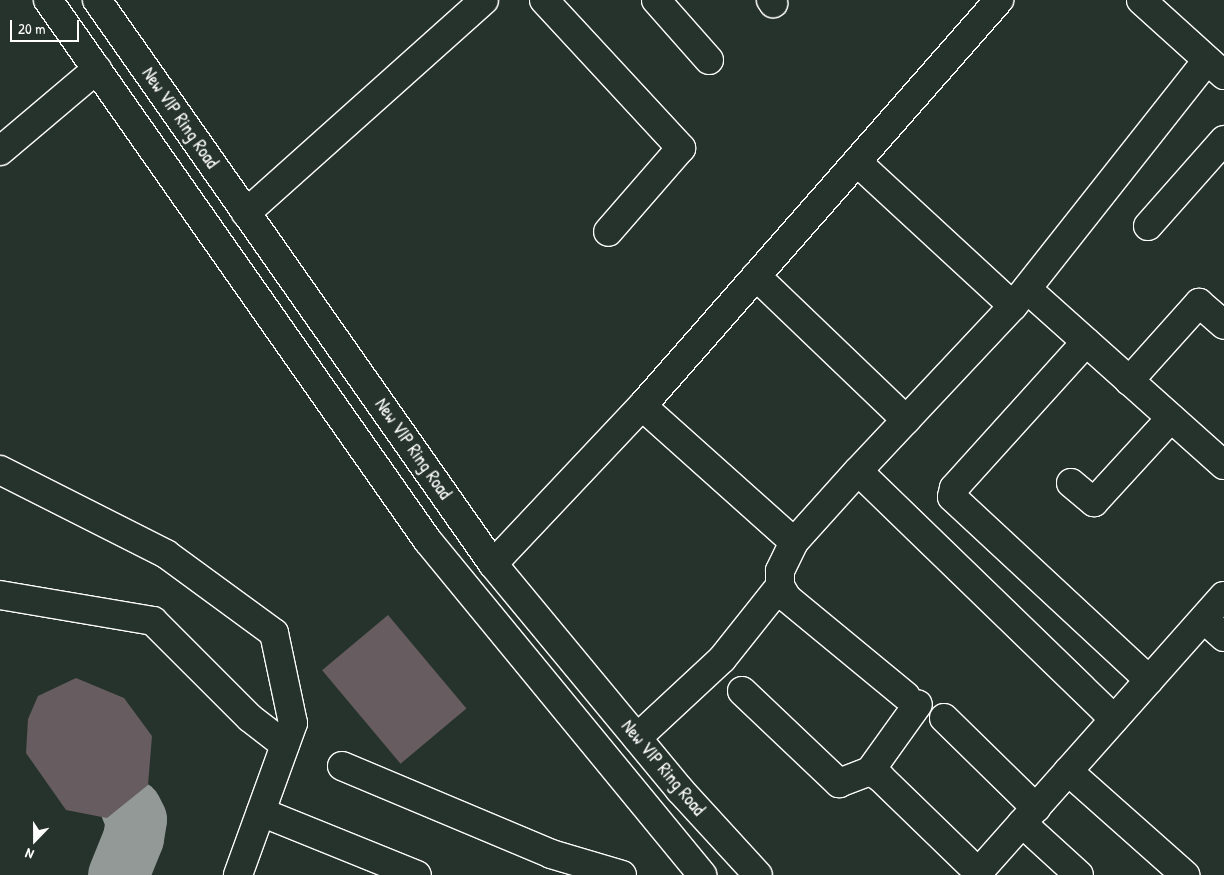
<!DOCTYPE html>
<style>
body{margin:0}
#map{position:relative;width:1224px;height:875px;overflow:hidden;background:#26332d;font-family:"Patrick Hand",sans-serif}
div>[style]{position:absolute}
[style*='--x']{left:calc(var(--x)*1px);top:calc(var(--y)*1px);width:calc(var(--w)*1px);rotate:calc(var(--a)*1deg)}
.taxiway>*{height:61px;margin:-30.5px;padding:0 30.5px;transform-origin:30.5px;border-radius:30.5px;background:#929996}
.building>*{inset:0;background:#675c5f;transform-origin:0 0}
.roads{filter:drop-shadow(1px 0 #fff) drop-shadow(-1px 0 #fff) drop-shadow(0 1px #fff) drop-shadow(0 -1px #fff)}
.minor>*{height:28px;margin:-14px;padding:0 14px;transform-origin:14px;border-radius:14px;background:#26332d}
.major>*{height:28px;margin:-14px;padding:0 14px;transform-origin:14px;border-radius:14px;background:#26332d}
span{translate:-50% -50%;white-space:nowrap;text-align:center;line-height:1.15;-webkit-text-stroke:5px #26332d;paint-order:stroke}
.street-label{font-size:18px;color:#fff}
.north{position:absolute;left:10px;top:815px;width:50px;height:50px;-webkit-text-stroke:4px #26332d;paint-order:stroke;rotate:202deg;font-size:14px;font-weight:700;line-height:20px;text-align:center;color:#fff}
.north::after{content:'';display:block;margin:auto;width:18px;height:22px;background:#fff;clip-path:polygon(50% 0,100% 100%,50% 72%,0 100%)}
.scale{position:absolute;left:10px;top:20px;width:69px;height:22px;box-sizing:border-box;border:2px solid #fff;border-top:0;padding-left:6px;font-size:15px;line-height:18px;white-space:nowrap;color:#fff;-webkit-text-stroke:4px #26332d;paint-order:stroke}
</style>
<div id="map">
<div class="taxiway">
<i style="--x:118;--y:875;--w:40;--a:-68"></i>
<i style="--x:133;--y:838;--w:19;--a:-81"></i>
<i style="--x:136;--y:819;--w:11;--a:-117"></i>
</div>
<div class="building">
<i style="left:388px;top:615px;width:122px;height:86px;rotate:50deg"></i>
<i style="clip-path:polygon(76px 678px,124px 698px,152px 736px,148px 785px,107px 818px,66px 810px,26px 753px,28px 719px,38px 696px)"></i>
</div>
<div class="roads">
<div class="minor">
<i style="--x:544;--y:0;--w:202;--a:47.2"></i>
<i style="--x:681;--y:148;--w:111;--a:131"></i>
<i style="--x:656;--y:0;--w:80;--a:48.5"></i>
<i style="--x:771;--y:0;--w:4;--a:56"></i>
<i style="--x:1141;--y:0;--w:112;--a:42.1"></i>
<i style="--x:0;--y:151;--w:127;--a:-40.2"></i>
<i style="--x:857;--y:162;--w:212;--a:42.7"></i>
<i style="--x:246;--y:213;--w:319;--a:-41.8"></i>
<i style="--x:1148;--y:226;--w:115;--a:-48.5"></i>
<i style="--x:756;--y:276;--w:208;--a:43.8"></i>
<i style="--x:1027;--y:289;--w:264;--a:41.8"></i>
<i style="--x:1086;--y:342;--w:197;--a:132.1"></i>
<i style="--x:954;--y:488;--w:9;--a:103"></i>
<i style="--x:952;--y:497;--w:269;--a:42.9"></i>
<i style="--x:1129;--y:381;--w:105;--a:-48.1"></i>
<i style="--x:1199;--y:303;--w:33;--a:41"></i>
<i style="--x:642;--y:406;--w:204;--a:41.8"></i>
<i style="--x:794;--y:542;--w:96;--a:-48"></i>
<i style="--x:0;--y:470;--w:186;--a:26.8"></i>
<i style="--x:166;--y:554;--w:134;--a:36.2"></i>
<i style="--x:274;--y:633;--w:92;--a:78.1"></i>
<i style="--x:293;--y:723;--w:162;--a:109.9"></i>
<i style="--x:1071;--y:483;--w:30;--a:40"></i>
<i style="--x:1094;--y:502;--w:114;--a:-47.5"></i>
<i style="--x:794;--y:542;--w:32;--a:116"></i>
<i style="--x:780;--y:571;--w:15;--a:90"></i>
<i style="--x:780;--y:586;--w:14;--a:60"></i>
<i style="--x:787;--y:598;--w:154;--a:39.5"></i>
<i style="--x:493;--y:564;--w:217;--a:-46.7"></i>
<i style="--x:642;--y:406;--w:541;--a:-48.67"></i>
<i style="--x:0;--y:595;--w:155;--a:9.6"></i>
<i style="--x:153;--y:621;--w:137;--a:45"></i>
<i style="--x:250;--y:718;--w:44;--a:37.6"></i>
<i style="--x:1204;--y:619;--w:27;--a:42"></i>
<i style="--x:742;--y:691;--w:134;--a:43.5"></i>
<i style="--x:839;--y:783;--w:33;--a:-21"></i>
<i style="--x:870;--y:771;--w:13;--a:32"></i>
<i style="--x:881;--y:778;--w:139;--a:44.1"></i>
<i style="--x:944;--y:718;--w:129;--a:44.4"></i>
<i style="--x:1114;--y:719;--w:356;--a:-135.9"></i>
<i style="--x:858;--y:471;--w:226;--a:-46.8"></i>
<i style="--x:1013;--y:306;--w:313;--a:-51.7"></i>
<i style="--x:637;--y:738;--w:116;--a:-42.9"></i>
<i style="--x:722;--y:659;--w:93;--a:-51.5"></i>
<i style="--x:342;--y:766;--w:227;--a:22.8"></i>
<i style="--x:551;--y:854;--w:74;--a:16.5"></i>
<i style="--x:870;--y:771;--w:82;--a:-54.4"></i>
<i style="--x:1068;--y:771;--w:157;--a:41.6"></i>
<i style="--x:261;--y:812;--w:168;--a:22"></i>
<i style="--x:1022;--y:823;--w:77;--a:42.4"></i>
<i style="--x:976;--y:875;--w:373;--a:-48.4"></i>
</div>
<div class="major">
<i style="--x:48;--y:0;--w:661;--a:54.92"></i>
<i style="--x:428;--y:541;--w:432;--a:50.6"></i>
<i style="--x:97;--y:0;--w:689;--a:54.93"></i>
<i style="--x:493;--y:564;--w:293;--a:50.4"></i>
<i style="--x:680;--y:790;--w:115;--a:47.5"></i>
</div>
</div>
<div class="street-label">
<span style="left:180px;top:118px;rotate:55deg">New VIP Ring Road</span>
<span style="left:413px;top:449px;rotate:55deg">New VIP Ring Road</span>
<span style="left:663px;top:768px;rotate:50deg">New VIP Ring Road</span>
</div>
<div class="north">N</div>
<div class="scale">20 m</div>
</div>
